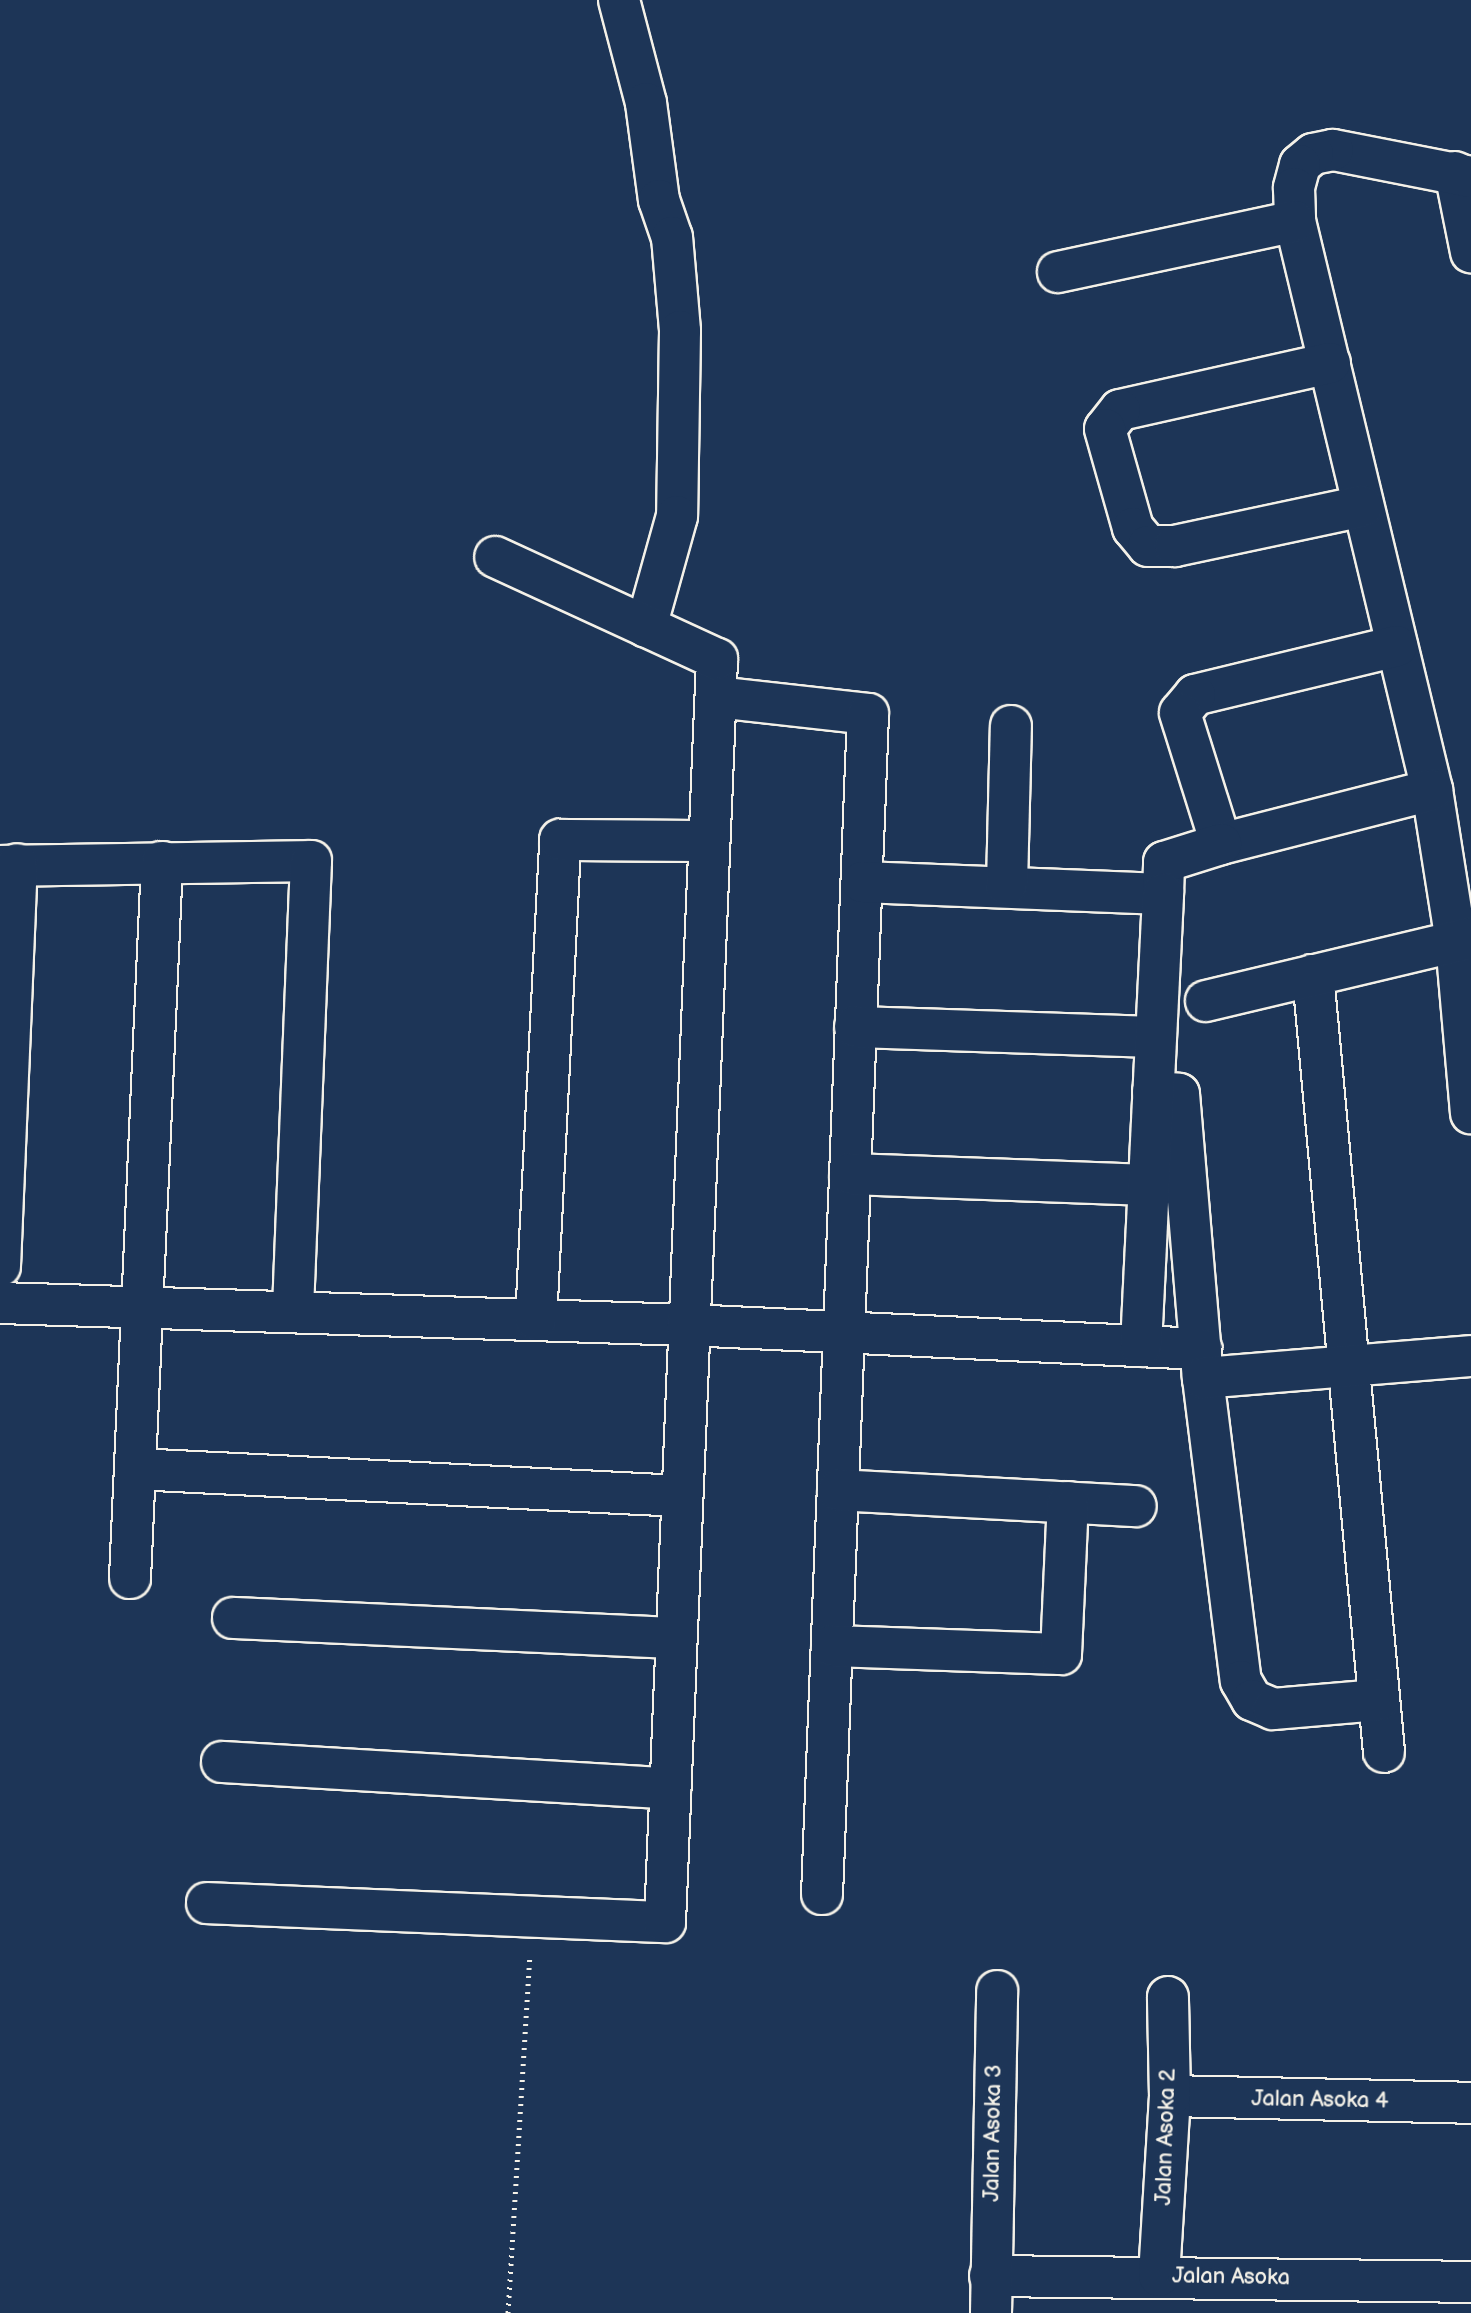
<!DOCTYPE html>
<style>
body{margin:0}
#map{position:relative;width:1471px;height:2313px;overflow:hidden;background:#1d3557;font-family:"Balsamiq Sans",sans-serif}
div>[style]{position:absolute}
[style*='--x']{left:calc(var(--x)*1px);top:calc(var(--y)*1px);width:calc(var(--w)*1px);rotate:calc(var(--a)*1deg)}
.path>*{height:5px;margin-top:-2.5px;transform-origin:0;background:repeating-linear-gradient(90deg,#f4f1e8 0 2px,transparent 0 8px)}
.roads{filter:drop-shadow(2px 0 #f4f1e8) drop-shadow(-2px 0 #f4f1e8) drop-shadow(0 2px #f4f1e8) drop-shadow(0 -2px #f4f1e8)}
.minor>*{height:40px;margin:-20px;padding:0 20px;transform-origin:20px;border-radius:20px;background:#1d3557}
span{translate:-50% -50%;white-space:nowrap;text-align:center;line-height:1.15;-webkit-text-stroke:7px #1d3557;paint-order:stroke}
.street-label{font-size:22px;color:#f4f1e8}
</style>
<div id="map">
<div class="path">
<i style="--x:508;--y:2313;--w:359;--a:-86.5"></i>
</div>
<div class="roads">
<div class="minor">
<i style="--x:619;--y:0;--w:106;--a:75.3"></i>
<i style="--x:646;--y:103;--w:98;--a:82.4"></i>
<i style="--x:659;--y:200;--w:39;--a:71"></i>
<i style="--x:672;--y:237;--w:94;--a:85.1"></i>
<i style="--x:680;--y:331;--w:185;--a:90.9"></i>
<i style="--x:677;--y:516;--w:115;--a:105.6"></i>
<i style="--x:1455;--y:172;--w:82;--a:78.7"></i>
<i style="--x:1471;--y:177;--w:141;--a:-168.9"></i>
<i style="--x:1333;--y:150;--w:20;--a:169"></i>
<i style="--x:1313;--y:154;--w:17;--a:140"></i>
<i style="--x:1300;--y:165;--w:24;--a:105"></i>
<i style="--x:1294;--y:188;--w:33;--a:88"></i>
<i style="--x:1295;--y:221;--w:585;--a:76.46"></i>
<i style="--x:1432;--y:790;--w:154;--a:81"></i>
<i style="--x:1456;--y:942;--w:172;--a:85"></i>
<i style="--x:1058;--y:272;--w:242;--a:-12.1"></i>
<i style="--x:1330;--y:363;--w:215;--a:167.4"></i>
<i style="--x:1120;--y:410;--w:24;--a:128"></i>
<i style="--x:1105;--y:429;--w:103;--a:74.2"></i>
<i style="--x:1133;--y:528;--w:23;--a:50"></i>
<i style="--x:1148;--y:546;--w:27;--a:0"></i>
<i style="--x:1175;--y:546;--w:192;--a:-12"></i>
<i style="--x:1397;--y:646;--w:208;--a:166.4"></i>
<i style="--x:1195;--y:695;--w:23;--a:130"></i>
<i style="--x:1180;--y:713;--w:137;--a:72.6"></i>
<i style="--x:1221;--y:844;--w:218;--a:-14.4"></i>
<i style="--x:717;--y:697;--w:152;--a:6.4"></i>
<i style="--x:868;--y:714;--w:1181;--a:92.23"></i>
<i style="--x:0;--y:866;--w:311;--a:-0.9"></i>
<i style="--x:311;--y:861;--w:449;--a:92.3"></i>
<i style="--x:862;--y:882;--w:301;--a:2.3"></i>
<i style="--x:1163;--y:894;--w:32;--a:-88"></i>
<i style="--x:1164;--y:862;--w:60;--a:-17.5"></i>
<i style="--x:1007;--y:885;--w:159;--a:-88.6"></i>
<i style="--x:1313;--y:975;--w:780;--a:84.78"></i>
<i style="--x:1206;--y:1001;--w:272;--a:-13.4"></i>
<i style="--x:855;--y:1027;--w:301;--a:1.9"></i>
<i style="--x:1153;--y:1092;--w:26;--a:4"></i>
<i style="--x:1179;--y:1094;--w:285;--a:85.2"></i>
<i style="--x:1203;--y:1378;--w:305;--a:82.9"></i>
<i style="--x:1241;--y:1681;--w:22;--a:60"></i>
<i style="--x:1252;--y:1700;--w:23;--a:23"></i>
<i style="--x:1273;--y:1709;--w:106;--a:-4.9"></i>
<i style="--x:850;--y:1174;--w:299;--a:2.1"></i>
<i style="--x:0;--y:1266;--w:402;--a:-87.6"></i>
<i style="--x:0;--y:1303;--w:687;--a:1.83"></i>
<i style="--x:687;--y:1325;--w:515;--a:2.67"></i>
<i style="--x:536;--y:1320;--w:481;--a:-87.1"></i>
<i style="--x:560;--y:840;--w:148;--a:0.4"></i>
<i style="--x:1141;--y:1346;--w:453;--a:-87.2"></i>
<i style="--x:1203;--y:1378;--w:269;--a:-4.7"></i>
<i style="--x:135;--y:1469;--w:547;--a:2.83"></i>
<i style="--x:838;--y:1490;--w:298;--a:3.1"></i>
<i style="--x:130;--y:1578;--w:717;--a:-87.44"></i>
<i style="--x:233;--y:1618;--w:442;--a:2.6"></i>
<i style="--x:832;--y:1646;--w:229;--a:2"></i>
<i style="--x:1061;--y:1654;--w:152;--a:-87.4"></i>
<i style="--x:222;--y:1762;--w:449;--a:3.4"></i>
<i style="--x:207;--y:1903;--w:458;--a:2.4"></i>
<i style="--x:665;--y:1922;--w:1264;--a:-87.64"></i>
<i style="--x:717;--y:659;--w:244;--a:-155.3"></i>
<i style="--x:1170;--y:2096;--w:301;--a:1.3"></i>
<i style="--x:990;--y:2276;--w:481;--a:0.7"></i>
<i style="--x:1159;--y:2276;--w:180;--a:-86.5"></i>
<i style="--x:1170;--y:2096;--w:99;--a:-91.2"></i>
<i style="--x:991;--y:2313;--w:322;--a:-88.9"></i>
</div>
</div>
<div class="street-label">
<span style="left:1320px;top:2100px;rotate:1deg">Jalan Asoka 4</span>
<span style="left:993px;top:2133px;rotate:-89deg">Jalan Asoka 3</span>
<span style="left:1166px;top:2137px;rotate:-88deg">Jalan Asoka 2</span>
<span style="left:1231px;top:2277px;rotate:1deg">Jalan Asoka</span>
</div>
</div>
